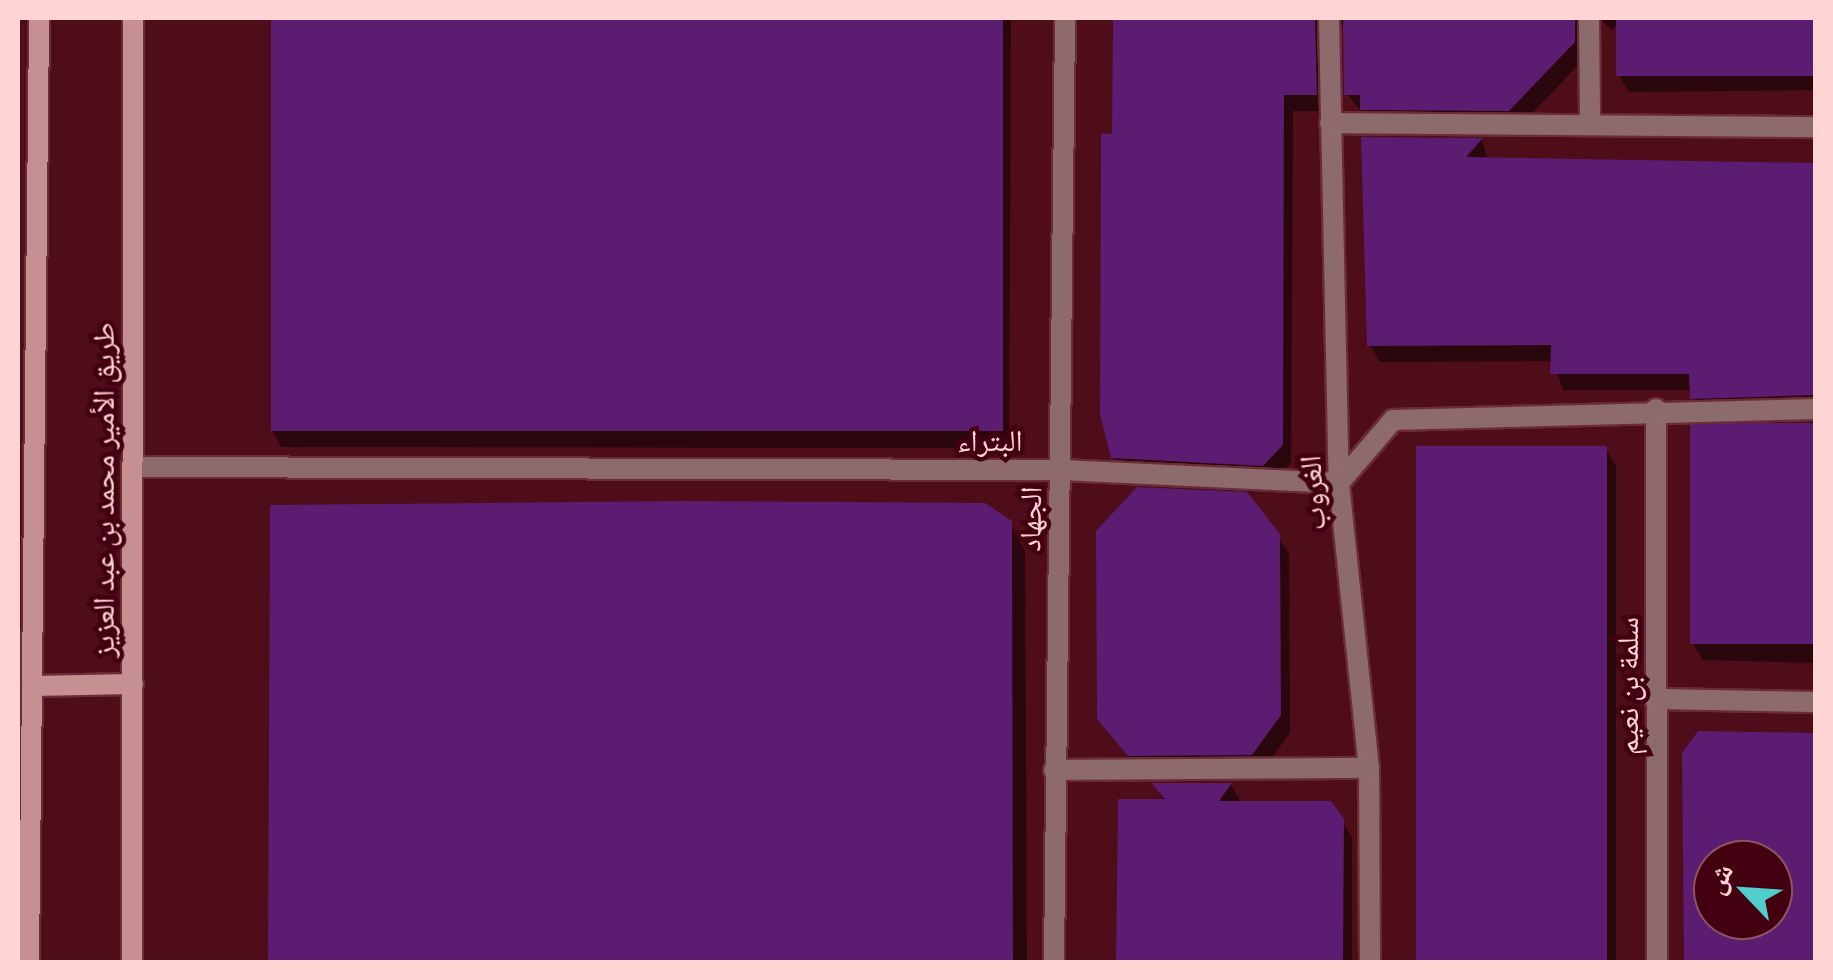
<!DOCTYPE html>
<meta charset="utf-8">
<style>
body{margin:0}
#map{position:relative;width:1833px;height:980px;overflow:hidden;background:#4f0c19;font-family:Manrope,"Noto Naskh Arabic",sans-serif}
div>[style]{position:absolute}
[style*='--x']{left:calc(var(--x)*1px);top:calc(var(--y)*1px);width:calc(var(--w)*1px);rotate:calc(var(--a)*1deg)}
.shadow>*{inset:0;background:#0007}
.building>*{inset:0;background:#5b1c71;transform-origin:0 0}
.roads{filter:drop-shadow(2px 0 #6b2c37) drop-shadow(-2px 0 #6b2c37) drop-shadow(0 2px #6b2c37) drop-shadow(0 -2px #6b2c37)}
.lane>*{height:18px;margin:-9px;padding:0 9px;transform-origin:9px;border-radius:9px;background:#8d6b6c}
.street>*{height:20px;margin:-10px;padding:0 10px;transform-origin:10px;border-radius:10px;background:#8d6b6c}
.secondary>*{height:20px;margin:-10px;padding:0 10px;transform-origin:10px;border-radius:10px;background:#c68f92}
span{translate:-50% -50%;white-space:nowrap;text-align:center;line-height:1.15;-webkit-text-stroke:9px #430010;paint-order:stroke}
.street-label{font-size:30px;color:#ffd4d5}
.frame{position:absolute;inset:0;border:20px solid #ffd4d5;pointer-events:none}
.north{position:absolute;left:1693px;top:840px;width:100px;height:100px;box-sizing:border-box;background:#430010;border:2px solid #8e555f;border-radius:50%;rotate:295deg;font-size:28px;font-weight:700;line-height:40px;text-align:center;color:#ffd4d5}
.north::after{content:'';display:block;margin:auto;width:35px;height:45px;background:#52cdcd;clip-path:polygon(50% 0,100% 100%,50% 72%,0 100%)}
</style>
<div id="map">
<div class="shadow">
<i style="clip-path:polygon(274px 18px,1011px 18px,1009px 448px,281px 447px,272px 430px)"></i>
<i style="clip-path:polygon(1115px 18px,1816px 18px,1816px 90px,1629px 92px,1619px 75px,1618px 23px,1612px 30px,1601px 20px,1586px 28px,1584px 59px,1519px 127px,1373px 126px,1347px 94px,1344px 26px,1333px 22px,1325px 111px,1293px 111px,1291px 463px,1273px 482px,1123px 474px,1113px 457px)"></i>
<i style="clip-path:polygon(1363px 140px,1482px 140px,1488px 160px,1816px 166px,1816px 412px,1702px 415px,1692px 390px,1563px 390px,1553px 361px,1380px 362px,1370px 345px)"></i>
<i style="clip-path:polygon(1816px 425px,1816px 663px,1703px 660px,1693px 643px)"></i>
<i style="clip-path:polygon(1419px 448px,1606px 449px,1616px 466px,1616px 962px,1416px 962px)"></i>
<i style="clip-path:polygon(272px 508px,1010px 523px,1025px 550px,1027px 962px,270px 962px)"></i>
<i style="clip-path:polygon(1278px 536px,1289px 554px,1290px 733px,1262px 771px,1140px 772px,1099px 718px)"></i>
<i style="clip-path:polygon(evenodd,1816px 737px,1816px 962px,1685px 962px,1684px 754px,1816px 737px,1713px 860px,1773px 860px,1773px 920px,1713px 920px,1713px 860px)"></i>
<i style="clip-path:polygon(1231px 785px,1242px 804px,1342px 820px,1352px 838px,1352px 962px,1116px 962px,1120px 802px,1165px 802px,1156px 786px)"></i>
</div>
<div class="building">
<i style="left:271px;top:18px;width:732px;height:413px"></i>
<i style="clip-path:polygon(1113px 18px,1315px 18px,1317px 95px,1284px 95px,1283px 445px,1263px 466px,1111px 458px,1100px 415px,1101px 134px,1112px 134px)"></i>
<i style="clip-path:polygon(1343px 18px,1575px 18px,1575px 42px,1509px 111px,1360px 110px,1360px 95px,1344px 95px)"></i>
<i style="left:1616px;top:18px;width:197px;height:58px"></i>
<i style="clip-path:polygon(1361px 137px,1483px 138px,1466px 157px,1816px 163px,1816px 395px,1690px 399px,1689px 374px,1550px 374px,1551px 345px,1367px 346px)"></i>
<i style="left:1816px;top:423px;width:221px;height:126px;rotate:90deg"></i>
<i style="left:1416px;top:446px;width:191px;height:516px"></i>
<i style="clip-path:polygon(1137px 487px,1247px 492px,1280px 534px,1281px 715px,1252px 755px,1128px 756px,1097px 719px,1096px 531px)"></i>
<i style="clip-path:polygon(683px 501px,985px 503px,1012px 521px,1013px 962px,268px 962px,270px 505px)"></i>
<i style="clip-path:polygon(evenodd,1698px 731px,1816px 733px,1816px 962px,1684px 962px,1682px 753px,1698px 731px,1713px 860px,1773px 860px,1773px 920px,1713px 920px,1713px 860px)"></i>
<i style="clip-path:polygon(1151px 783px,1232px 783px,1219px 801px,1331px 801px,1344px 819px,1343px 962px,1116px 962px,1118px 799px,1165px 799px)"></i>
</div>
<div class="roads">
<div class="lane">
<i style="--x:18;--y:860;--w:32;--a:68"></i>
<i style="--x:30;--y:890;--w:21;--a:125"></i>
</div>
<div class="street">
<i style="--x:1329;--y:18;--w:465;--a:88.8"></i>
<i style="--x:1339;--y:483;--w:287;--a:84"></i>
<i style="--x:1369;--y:768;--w:194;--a:89.7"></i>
<i style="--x:1589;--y:18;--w:104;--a:89.4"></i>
<i style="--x:1330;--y:123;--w:486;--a:0.5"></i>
<i style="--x:1656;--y:409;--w:553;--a:89.9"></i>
<i style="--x:134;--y:467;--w:927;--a:0.19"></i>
<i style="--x:1061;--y:470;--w:278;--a:2.7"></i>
<i style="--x:1339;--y:483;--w:83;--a:-49.4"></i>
<i style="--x:1393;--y:420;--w:423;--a:-1.5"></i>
<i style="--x:1657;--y:699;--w:159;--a:1.1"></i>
<i style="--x:1054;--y:770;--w:315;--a:-0.4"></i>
<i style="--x:1054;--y:962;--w:944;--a:-89.33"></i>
</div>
<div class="secondary">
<i style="--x:32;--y:686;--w:101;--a:-1.1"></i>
<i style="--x:29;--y:962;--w:944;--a:-89.39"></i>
<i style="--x:132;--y:962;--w:944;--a:-89.94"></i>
</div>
</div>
<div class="street-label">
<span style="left:990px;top:440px">البتراء</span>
<span style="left:103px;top:490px;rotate:-90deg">طريق الأمير محمد بن عبد العزيز</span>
<span style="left:1312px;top:493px;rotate:-94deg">الغروب</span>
<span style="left:1030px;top:519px;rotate:-89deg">الجهاد</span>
<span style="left:1627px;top:686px;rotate:-90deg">سلمة بن نعيم</span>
</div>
<div class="frame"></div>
<div class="north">ش</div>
</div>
